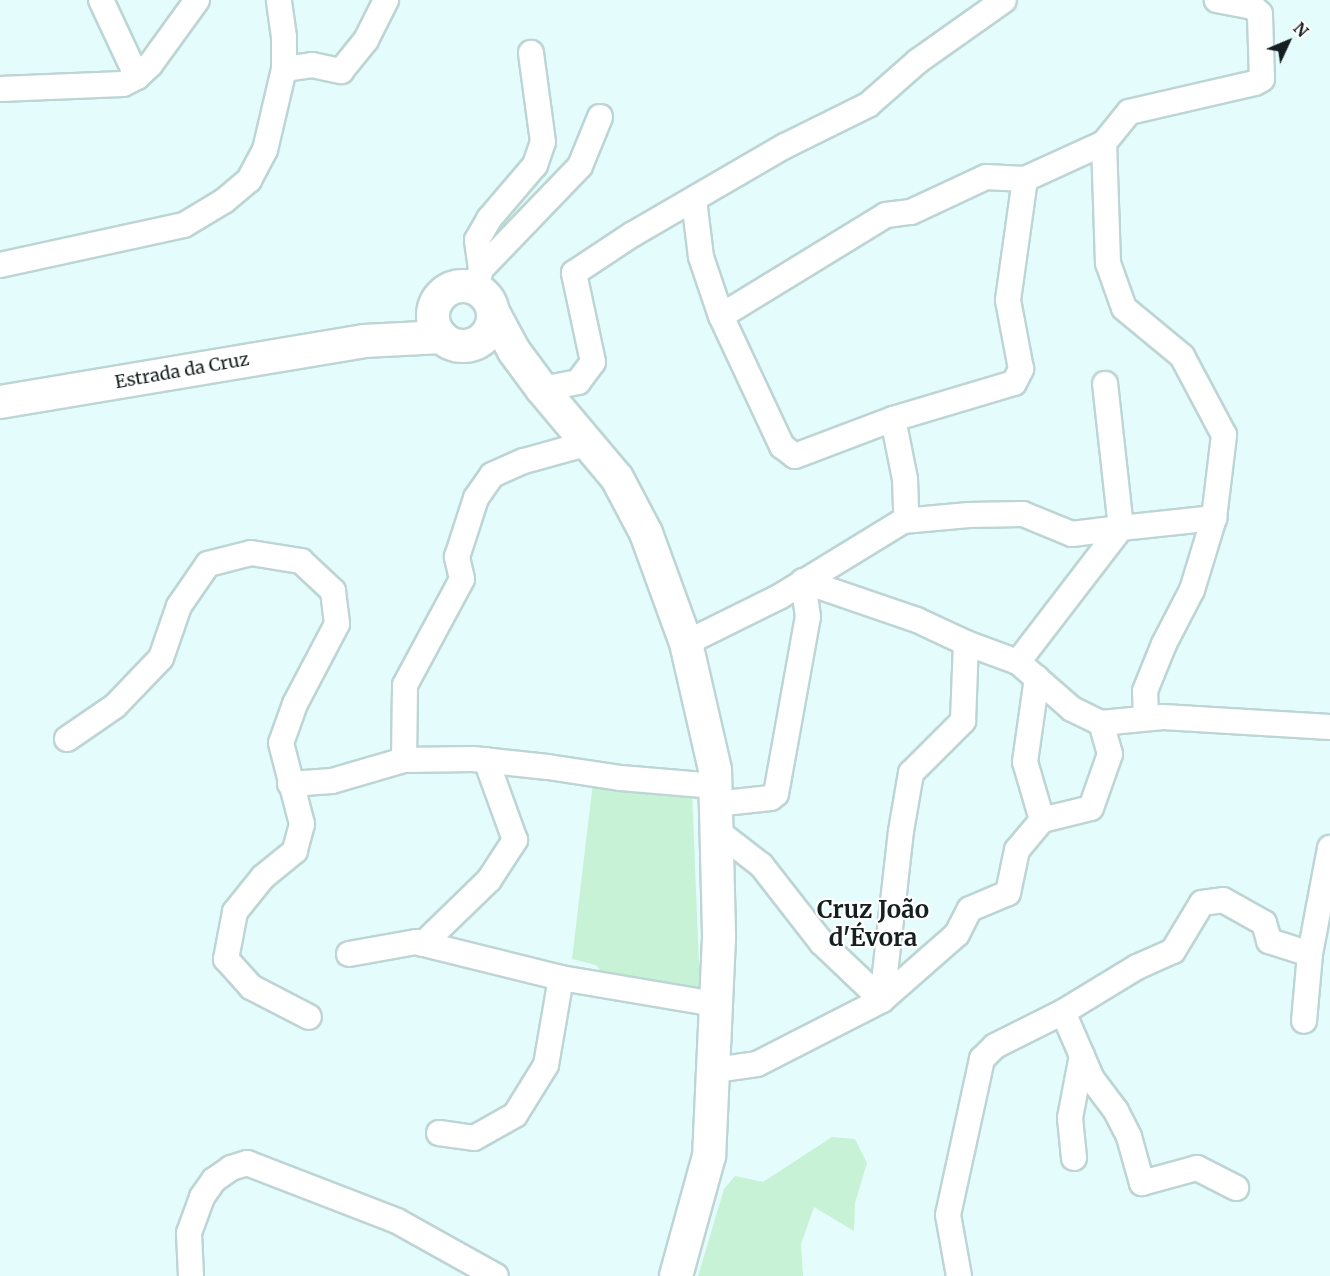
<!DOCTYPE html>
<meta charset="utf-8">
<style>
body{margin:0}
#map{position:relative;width:1330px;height:1276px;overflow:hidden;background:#e4fdfc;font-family:Merriweather,serif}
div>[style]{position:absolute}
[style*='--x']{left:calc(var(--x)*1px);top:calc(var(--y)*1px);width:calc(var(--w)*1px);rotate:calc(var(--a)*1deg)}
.green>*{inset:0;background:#c7f2d6}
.roads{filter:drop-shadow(2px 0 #bdd5d4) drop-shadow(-2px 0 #bdd5d4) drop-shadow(0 2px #bdd5d4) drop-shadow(0 -2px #bdd5d4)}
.minor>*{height:24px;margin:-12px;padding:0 12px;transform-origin:12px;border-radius:12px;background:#fff}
.tertiary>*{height:32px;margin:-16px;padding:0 16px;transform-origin:16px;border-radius:16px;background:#fff}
.tertiary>.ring{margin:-16px;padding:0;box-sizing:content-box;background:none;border:32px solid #fff;border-radius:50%}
span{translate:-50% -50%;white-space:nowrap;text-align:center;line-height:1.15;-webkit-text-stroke:4.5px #fff;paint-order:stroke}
.street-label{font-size:18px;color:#161f1f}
.district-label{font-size:24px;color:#161f1f;font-weight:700}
.north{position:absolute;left:1258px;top:12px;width:60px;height:60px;-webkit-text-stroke:4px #fff;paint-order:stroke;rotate:46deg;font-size:16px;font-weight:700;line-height:24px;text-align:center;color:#161f1f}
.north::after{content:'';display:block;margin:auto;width:21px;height:27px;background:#161f1f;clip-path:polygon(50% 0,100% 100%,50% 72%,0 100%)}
</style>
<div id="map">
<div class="green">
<i style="clip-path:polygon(593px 782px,692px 792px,700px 989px,609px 982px,596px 965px,572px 959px)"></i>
<i style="clip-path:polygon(832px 1137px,855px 1139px,867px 1163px,855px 1203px,854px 1231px,814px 1207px,801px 1244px,803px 1276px,698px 1276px,724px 1189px,735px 1176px,763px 1182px)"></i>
</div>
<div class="roads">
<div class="minor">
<i style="--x:101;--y:0;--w:85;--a:64.9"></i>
<i style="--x:284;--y:69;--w:28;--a:-8"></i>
<i style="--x:312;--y:65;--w:30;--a:12"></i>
<i style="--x:341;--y:71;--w:40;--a:-51"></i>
<i style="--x:366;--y:40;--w:45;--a:-63.4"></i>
<i style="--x:0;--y:89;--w:123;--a:-2.3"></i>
<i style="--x:123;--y:84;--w:16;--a:-27"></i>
<i style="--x:137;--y:77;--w:18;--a:-43"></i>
<i style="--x:150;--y:65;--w:80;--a:-54.1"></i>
<i style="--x:694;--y:200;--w:57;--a:83"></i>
<i style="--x:701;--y:257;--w:62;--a:71.3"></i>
<i style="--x:721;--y:316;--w:144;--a:64.9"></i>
<i style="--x:782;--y:446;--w:16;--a:38"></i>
<i style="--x:795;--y:456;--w:105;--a:-20.7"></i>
<i style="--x:893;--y:419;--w:126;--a:-16.6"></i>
<i style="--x:1014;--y:383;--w:16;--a:-63"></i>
<i style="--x:1021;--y:369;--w:70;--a:-100.7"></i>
<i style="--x:1008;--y:300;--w:122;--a:-82"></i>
<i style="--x:1025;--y:179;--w:87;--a:-24.5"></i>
<i style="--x:1104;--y:143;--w:40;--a:-51"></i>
<i style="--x:1129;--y:112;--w:129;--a:-13"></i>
<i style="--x:1255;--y:83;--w:8;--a:-30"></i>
<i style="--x:1262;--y:79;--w:65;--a:-91.8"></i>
<i style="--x:1260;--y:14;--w:10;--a:-135"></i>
<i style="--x:1253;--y:7;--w:37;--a:-169"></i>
<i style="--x:0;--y:265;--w:188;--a:-12.3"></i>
<i style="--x:184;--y:225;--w:47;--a:-31"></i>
<i style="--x:224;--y:201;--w:33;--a:-40"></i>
<i style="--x:249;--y:180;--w:34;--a:-62"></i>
<i style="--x:265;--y:150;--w:83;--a:-76.8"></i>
<i style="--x:284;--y:69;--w:32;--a:-90"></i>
<i style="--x:284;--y:37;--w:37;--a:-98"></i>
<i style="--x:481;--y:269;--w:29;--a:-98"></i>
<i style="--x:477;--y:240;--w:24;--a:-60"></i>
<i style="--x:489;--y:219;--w:71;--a:-49.6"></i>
<i style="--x:535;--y:165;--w:24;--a:-71"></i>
<i style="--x:543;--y:142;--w:90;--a:-97.7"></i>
<i style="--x:476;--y:289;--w:21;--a:-76"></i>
<i style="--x:481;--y:269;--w:143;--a:-46.1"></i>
<i style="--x:580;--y:166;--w:53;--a:-67.8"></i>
<i style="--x:721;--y:316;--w:193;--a:-31.5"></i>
<i style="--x:886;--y:215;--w:25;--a:-7"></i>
<i style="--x:911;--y:212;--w:83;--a:-25"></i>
<i style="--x:986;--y:177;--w:39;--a:3"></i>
<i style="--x:542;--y:389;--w:37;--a:-11"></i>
<i style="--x:578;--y:382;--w:25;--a:-53"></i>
<i style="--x:593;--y:362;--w:91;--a:-102.1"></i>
<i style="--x:574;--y:273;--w:71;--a:-33.5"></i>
<i style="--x:633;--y:234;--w:176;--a:-30.1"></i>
<i style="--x:785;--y:146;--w:93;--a:-26.3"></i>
<i style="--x:868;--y:105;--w:67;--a:-41.3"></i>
<i style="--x:918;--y:61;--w:105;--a:-35.3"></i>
<i style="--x:893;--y:419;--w:61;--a:78.7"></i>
<i style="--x:905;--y:479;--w:37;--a:88"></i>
<i style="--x:906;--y:516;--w:6;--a:121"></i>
<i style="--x:686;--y:643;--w:104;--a:-26.3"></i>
<i style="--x:779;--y:597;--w:145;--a:-31.5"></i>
<i style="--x:903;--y:521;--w:66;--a:-5.2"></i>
<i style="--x:969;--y:515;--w:54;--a:-1.1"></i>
<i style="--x:1023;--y:514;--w:53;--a:22.2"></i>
<i style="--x:1072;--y:534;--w:49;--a:-7"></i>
<i style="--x:1121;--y:528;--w:145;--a:-96.3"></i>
<i style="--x:1018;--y:662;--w:169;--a:-52.5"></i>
<i style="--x:1121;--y:528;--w:94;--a:-6.1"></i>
<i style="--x:1214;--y:518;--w:84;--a:-83.1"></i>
<i style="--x:1224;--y:435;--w:89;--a:-118"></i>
<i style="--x:1182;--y:356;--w:75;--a:-140.4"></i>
<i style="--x:1124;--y:308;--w:48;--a:-109.6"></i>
<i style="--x:1108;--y:263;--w:120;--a:-91.9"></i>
<i style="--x:1146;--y:718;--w:27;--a:-92"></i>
<i style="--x:1145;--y:691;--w:51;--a:-68"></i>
<i style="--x:1164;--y:644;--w:61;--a:-62.6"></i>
<i style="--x:1192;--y:590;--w:75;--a:-73"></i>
<i style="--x:67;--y:739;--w:58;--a:-34.5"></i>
<i style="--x:115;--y:706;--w:66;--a:-46.2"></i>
<i style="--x:161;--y:658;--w:55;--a:-70.9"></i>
<i style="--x:179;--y:606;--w:51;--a:-55.4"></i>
<i style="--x:208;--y:564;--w:44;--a:-14.3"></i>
<i style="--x:251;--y:553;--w:51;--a:9.1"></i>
<i style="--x:301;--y:561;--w:44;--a:43.2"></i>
<i style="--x:333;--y:591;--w:33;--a:83"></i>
<i style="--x:337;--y:624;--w:90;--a:117.7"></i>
<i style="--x:295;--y:704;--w:41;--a:109.7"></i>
<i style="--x:281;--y:743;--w:84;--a:75.5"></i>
<i style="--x:302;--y:824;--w:28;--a:105"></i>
<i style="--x:295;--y:851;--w:41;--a:140.9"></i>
<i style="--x:263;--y:877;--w:45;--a:128.7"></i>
<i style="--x:235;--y:912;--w:48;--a:100.8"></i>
<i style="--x:226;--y:959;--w:38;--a:48"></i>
<i style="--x:251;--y:987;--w:65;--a:27.3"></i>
<i style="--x:404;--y:760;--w:75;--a:-89.2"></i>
<i style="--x:405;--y:685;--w:120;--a:-61.7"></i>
<i style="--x:462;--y:579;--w:23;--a:-103"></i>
<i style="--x:457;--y:557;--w:62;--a:-72.1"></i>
<i style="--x:476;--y:498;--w:28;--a:-55"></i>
<i style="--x:492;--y:475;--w:35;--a:-24"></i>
<i style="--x:524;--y:461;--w:67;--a:-15.5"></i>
<i style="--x:290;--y:784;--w:42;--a:-4.1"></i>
<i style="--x:332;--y:781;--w:75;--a:-16.3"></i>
<i style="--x:404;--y:760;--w:69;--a:-0.8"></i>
<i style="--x:473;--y:759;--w:75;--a:6.1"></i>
<i style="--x:548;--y:767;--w:74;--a:8.6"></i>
<i style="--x:621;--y:778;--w:94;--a:4.9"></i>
<i style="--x:715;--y:804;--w:56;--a:-6.1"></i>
<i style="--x:771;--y:798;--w:6;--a:-39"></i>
<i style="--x:776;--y:794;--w:180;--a:-79.8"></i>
<i style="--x:808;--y:617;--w:36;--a:-98"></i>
<i style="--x:803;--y:581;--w:120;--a:18.9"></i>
<i style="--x:917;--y:620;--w:54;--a:25.1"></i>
<i style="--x:966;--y:643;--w:55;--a:20.1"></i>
<i style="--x:1018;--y:662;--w:72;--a:41"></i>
<i style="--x:1072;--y:709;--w:32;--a:26"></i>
<i style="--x:1101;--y:723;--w:62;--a:-5.5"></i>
<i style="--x:1163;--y:717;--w:167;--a:3.4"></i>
<i style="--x:1042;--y:820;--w:50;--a:-13.8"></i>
<i style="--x:1091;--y:808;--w:57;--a:-70.6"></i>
<i style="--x:1110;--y:754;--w:32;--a:-106"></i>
<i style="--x:423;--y:944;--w:92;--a:-44.1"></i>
<i style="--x:489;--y:880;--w:48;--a:-57"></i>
<i style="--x:515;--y:840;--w:85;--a:-109.9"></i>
<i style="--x:349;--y:954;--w:68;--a:-10.2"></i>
<i style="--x:416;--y:942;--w:149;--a:13.9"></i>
<i style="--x:1310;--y:954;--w:108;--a:-79.3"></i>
<i style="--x:882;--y:1000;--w:100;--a:-41.3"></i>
<i style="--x:957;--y:934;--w:28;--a:-63"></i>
<i style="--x:970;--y:909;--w:41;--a:-22.8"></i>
<i style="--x:1008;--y:893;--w:44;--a:-78.2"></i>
<i style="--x:1017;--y:850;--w:39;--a:-50"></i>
<i style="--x:1042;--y:820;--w:60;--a:-106.3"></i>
<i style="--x:1025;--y:762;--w:85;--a:-81.9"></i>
<i style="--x:882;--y:1000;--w:170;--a:-83.6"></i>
<i style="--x:901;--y:831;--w:59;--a:-80.2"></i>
<i style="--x:911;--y:773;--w:74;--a:-45"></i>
<i style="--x:963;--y:721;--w:78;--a:-87.8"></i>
<i style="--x:1063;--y:1012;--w:73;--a:66.6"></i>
<i style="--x:1092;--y:1079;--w:40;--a:53"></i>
<i style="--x:1116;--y:1111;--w:29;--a:63"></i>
<i style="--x:1129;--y:1137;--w:48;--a:74.2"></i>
<i style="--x:1142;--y:1183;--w:57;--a:-15.3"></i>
<i style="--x:1197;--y:1168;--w:44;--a:27.1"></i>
<i style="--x:715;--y:1070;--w:42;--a:-8.1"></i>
<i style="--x:757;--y:1064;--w:140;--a:-27.1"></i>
<i style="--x:882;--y:1000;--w:83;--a:-136.5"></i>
<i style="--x:822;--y:943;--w:99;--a:-128"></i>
<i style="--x:761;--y:865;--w:56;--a:-142.3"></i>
<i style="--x:439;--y:1133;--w:35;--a:8"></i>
<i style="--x:474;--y:1138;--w:47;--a:-29.3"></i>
<i style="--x:515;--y:1115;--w:59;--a:-58.2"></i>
<i style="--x:546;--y:1065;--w:88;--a:-80.2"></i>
<i style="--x:561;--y:978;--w:156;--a:9.6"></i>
<i style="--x:1074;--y:1158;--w:40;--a:-95.7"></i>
<i style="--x:1070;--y:1118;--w:64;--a:-79.2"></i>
<i style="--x:191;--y:1276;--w:43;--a:-92.7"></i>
<i style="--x:189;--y:1233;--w:38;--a:-70"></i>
<i style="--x:202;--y:1197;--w:21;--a:-55"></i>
<i style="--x:214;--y:1180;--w:21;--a:-35"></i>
<i style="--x:231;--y:1168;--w:17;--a:-17"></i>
<i style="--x:247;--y:1163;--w:161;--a:21.1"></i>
<i style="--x:397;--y:1221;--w:113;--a:29.1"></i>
<i style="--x:959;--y:1276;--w:62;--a:-100.2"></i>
<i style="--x:948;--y:1215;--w:160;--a:-77.7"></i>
<i style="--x:982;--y:1059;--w:18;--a:-45"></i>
<i style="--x:995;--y:1046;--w:76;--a:-26.6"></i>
<i style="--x:1063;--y:1012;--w:87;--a:-31.3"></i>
<i style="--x:1137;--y:967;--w:39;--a:-24"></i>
<i style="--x:1173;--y:951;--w:56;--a:-58.9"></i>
<i style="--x:1202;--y:903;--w:21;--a:-8"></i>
<i style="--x:1223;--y:900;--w:47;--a:29.3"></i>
<i style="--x:1264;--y:923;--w:19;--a:74"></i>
<i style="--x:1269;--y:941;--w:43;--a:17.6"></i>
<i style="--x:1310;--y:954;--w:67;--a:95.1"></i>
</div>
<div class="tertiary">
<i class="ring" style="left:433px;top:286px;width:28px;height:28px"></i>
<i style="--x:493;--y:312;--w:44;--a:61.7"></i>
<i style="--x:514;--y:351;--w:47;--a:53.6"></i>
<i style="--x:542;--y:389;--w:116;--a:49.9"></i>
<i style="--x:617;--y:478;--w:62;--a:62.2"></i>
<i style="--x:646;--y:533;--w:117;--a:70"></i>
<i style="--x:686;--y:643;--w:130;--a:77.1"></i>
<i style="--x:715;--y:770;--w:168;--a:88.6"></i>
<i style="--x:719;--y:938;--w:218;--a:92.6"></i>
<i style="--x:709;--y:1156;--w:124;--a:105.4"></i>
<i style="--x:0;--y:402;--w:369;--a:-9.5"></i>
<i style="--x:364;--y:341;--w:78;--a:-2.9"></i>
</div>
</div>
<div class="street-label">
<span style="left:182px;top:371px;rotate:-10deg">Estrada da Cruz</span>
</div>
<div class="district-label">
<span style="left:873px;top:924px">Cruz João<br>d'Évora</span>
</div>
<div class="north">N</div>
</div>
